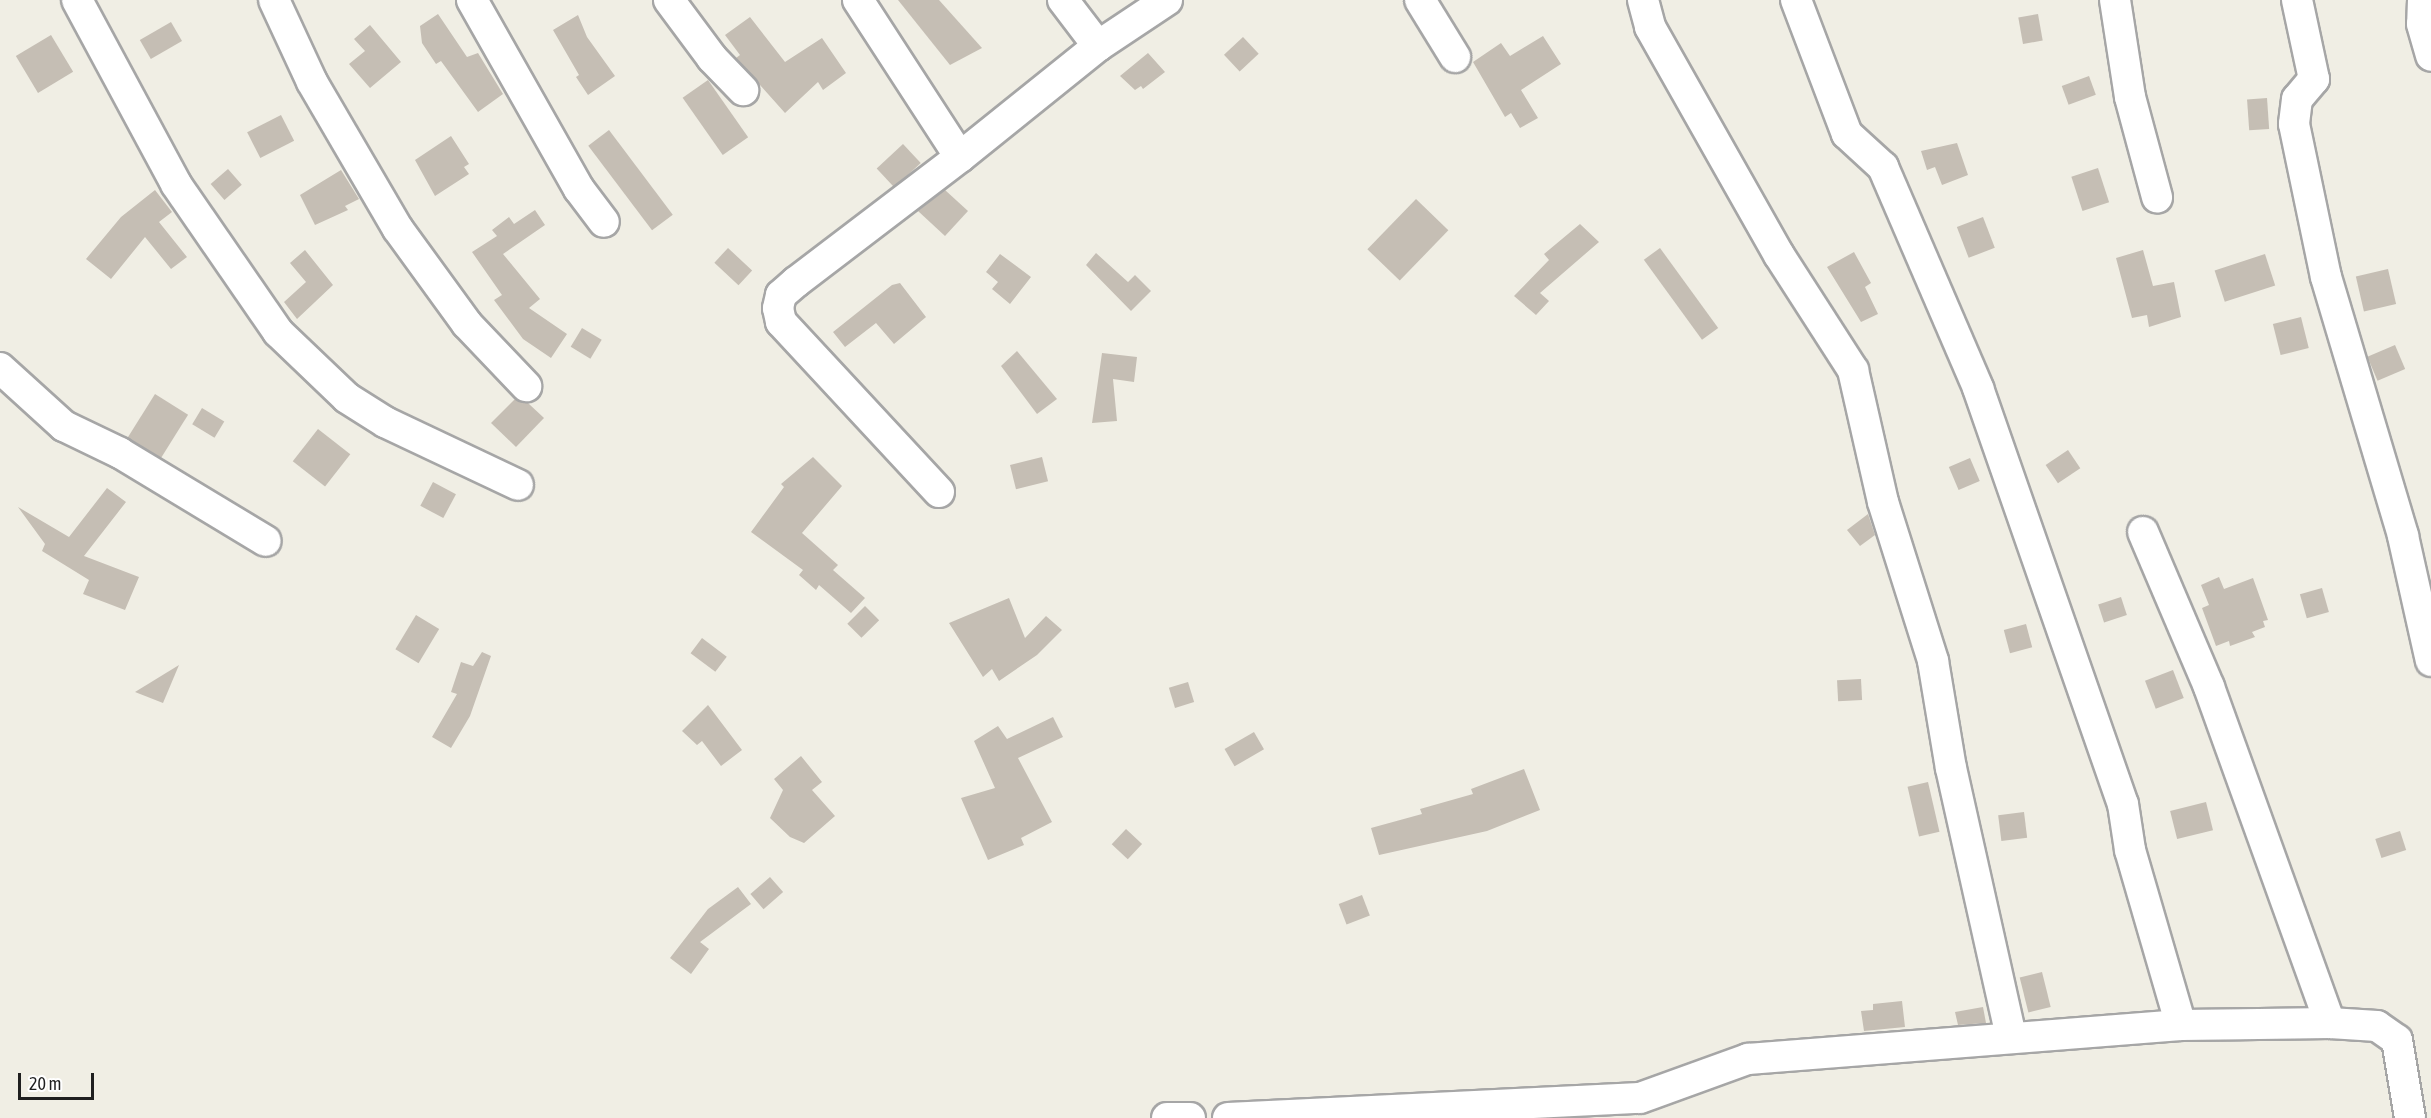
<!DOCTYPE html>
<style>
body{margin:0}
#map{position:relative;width:2431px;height:1118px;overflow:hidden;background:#f0eee4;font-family:"Asap Condensed",sans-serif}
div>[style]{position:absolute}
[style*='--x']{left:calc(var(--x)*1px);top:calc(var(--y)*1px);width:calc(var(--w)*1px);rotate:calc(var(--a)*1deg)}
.building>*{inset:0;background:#c5beb4;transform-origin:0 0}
.roads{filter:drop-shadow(2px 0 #a6a6a6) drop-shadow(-2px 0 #a6a6a6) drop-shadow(0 2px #a6a6a6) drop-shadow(0 -2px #a6a6a6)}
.street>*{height:30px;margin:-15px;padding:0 15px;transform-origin:15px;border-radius:15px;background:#fff}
span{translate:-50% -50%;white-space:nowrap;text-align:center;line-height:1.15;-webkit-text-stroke:4.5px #fff;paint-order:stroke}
.scale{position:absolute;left:18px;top:1073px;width:76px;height:27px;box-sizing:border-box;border:3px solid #1f1f1f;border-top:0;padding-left:8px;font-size:18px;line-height:21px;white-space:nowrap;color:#1f1f1f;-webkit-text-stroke:4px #fff;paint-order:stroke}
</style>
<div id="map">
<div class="building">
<i style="clip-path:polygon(898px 0,939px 0,982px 48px,950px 65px)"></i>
<i style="clip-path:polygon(438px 14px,467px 57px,478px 53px,503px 94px,478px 112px,441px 61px,436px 64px,422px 43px,420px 26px)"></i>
<i style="left:2038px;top:14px;width:27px;height:20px;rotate:80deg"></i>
<i style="clip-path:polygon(578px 15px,587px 37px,615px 76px,588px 95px,576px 77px,579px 75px,553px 30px)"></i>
<i style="clip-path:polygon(750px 17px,785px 62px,822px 38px,846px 73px,823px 90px,818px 82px,785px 113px,736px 58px,740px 55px,725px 35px)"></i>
<i style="left:171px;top:22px;width:22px;height:36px;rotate:60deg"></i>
<i style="clip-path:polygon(370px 25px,401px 62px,370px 88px,349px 64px,365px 51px,354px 39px)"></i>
<i style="left:51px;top:35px;width:43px;height:41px;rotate:59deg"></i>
<i style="clip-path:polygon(1543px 36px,1561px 64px,1521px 90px,1538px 118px,1520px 128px,1511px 113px,1505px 117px,1473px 62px,1501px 43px,1510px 56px)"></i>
<i style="left:1243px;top:37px;width:23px;height:26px;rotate:47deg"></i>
<i style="clip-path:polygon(1148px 53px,1165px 72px,1143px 89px,1141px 86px,1135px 90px,1120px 76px)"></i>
<i style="left:2089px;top:76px;width:20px;height:29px;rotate:70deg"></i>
<i style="left:708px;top:80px;width:70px;height:31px;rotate:55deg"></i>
<i style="left:2267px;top:98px;width:31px;height:20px;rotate:86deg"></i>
<i style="left:281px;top:115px;width:29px;height:38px;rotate:63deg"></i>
<i style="left:609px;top:130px;width:106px;height:26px;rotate:53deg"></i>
<i style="clip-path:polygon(451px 136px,469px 164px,464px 167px,469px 174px,435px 196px,415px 160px)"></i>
<i style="clip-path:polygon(1957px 143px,1968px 175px,1942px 185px,1935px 167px,1927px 170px,1921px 151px)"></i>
<i style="left:903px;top:144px;width:26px;height:36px;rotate:47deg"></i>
<i style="left:2098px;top:168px;width:36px;height:28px;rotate:72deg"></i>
<i style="left:228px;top:169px;width:21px;height:23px;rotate:49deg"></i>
<i style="clip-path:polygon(341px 170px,359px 199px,345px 206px,348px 210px,315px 225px,300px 195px)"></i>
<i style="clip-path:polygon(155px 190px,172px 212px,159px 222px,187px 257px,171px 269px,145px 237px,111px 279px,86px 259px,121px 217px)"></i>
<i style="clip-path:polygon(945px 190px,968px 211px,945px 236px,918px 211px)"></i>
<i style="left:1416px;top:199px;width:45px;height:70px;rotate:44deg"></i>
<i style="clip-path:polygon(535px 210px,545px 225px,503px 254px,540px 299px,529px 308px,567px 334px,551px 358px,523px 339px,494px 300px,502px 295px,472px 252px,497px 236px,492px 230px,509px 217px,514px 224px)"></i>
<i style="left:1983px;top:217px;width:33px;height:28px;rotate:69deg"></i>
<i style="clip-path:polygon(1580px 224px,1599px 242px,1540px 293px,1549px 301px,1536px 315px,1514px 296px,1549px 260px,1544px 254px)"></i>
<i style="left:728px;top:248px;width:33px;height:20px;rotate:43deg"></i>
<i style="left:1660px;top:248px;width:99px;height:20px;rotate:54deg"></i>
<i style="clip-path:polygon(305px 250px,333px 285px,297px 319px,284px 302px,306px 282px,290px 263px)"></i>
<i style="clip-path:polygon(2143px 250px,2153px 286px,2174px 282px,2181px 317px,2149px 327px,2147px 315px,2132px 318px,2116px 258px)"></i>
<i style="clip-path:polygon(1854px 252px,1871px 283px,1865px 287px,1878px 314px,1861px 322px,1827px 267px)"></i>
<i style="clip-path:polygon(1096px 253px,1128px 282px,1135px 275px,1151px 291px,1131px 311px,1086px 265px)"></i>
<i style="clip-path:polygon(1000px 254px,1031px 277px,1010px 304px,992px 289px,998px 282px,986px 272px)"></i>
<i style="left:2265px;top:254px;width:33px;height:53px;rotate:72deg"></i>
<i style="left:2388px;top:269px;width:36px;height:33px;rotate:77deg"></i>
<i style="clip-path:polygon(900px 283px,926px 317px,894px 344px,876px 323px,845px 347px,833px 332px,892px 285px)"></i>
<i style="left:2301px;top:317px;width:32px;height:29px;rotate:76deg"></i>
<i style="left:582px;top:328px;width:23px;height:22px;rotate:31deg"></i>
<i style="left:2395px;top:345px;width:26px;height:30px;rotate:67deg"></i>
<i style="clip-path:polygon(1017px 351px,1057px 399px,1037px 414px,1001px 366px)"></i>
<i style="clip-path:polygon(1102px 353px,1137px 357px,1134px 382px,1113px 379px,1117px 421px,1092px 423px)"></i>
<i style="left:155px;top:394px;width:39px;height:52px;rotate:32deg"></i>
<i style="clip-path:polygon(515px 399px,528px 403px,544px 418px,516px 447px,491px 423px)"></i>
<i style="left:202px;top:408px;width:26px;height:19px;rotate:31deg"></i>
<i style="left:318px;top:429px;width:41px;height:41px;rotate:38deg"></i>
<i style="left:2068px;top:450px;width:22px;height:27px;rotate:56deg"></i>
<i style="clip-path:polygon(813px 457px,842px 486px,802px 533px,838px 565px,833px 570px,865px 598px,851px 613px,819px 585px,816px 590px,799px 575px,803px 570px,751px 532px,784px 487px,781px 484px)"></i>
<i style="left:1042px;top:457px;width:25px;height:33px;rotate:76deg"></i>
<i style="left:1970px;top:458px;width:25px;height:23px;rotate:67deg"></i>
<i style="left:433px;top:482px;width:26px;height:27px;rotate:28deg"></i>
<i style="clip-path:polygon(107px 488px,126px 502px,84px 556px,139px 577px,125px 610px,83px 594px,89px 580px,42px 551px,45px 544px,18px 507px,69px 537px)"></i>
<i style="clip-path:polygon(1868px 514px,1875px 535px,1860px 546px,1847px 530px)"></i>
<i style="clip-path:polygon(2219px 577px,2224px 589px,2253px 578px,2268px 620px,2263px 621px,2265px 627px,2252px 632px,2255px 637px,2230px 646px,2229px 641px,2216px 646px,2202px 608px,2209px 605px,2201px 585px)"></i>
<i style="left:2322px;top:588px;width:25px;height:23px;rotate:74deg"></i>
<i style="left:2121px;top:597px;width:19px;height:24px;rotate:72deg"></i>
<i style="clip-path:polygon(1009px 598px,1025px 638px,1046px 616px,1062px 630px,1037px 655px,999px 681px,992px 669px,983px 677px,949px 623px)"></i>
<i style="left:865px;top:606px;width:20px;height:25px;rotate:45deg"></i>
<i style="left:416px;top:615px;width:27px;height:40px;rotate:31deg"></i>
<i style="left:2026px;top:624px;width:24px;height:23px;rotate:75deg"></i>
<i style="left:702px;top:638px;width:31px;height:19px;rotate:37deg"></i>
<i style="clip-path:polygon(482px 652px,491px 656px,470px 716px,451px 748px,432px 737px,457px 694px,451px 692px,461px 662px,473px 666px)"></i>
<i style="clip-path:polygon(179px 665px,163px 703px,135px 692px)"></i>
<i style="left:2173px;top:670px;width:30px;height:30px;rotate:69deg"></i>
<i style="left:1861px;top:679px;width:21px;height:24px;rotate:87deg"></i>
<i style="left:1188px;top:682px;width:21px;height:20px;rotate:73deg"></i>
<i style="clip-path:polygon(708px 705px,742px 750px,721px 766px,702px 741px,697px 745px,682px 731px)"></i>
<i style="clip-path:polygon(1053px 717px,1063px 737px,1018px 758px,1052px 822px,1021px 838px,1024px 845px,988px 860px,961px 798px,995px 788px,974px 741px,998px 726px,1007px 739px)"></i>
<i style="left:1254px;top:732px;width:20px;height:34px;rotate:60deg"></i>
<i style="clip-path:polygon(801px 756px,822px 782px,812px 790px,835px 816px,804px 843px,790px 837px,770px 818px,783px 790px,774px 779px)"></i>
<i style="clip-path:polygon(1524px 769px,1540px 810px,1487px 831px,1379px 855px,1371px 828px,1422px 814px,1420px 809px,1473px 794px,1471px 789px)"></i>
<i style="left:1928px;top:782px;width:51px;height:21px;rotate:77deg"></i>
<i style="left:2206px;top:802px;width:29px;height:37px;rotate:76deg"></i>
<i style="left:2024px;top:812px;width:26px;height:26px;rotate:83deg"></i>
<i style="left:1126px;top:829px;width:22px;height:21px;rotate:43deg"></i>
<i style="left:2400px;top:831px;width:20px;height:26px;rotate:72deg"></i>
<i style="left:770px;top:877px;width:20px;height:26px;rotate:49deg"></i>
<i style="clip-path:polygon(738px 887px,751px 904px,700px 942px,709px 949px,691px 974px,670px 958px,708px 909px)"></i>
<i style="left:1362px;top:895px;width:22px;height:25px;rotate:69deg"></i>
<i style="left:2042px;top:972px;width:36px;height:23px;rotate:76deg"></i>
<i style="clip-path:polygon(1902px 1001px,1905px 1027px,1864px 1031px,1861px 1011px,1873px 1010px,1873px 1004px)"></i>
<i style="clip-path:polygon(1983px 1007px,1986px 1023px,1958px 1025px,1955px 1012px)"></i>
</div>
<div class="roads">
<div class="street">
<i style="--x:77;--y:0;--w:209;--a:61.7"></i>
<i style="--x:176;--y:184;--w:180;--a:55.4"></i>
<i style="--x:278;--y:332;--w:95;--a:43.7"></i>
<i style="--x:347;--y:398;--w:45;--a:32.3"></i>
<i style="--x:385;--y:422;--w:147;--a:25.3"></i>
<i style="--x:274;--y:0;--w:90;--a:65.1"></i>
<i style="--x:312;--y:82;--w:170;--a:59.7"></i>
<i style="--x:398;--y:229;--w:117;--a:54"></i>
<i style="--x:467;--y:324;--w:86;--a:46.4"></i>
<i style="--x:472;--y:0;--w:217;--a:60.5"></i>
<i style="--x:579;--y:189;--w:41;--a:52.9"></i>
<i style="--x:669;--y:0;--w:72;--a:53.4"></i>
<i style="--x:712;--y:58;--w:45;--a:45.9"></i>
<i style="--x:858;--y:0;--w:187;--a:57"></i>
<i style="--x:960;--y:157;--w:177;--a:-38.8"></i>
<i style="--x:1098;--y:46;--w:83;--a:-33.7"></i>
<i style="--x:1063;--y:0;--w:58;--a:52.7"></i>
<i style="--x:1420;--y:0;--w:67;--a:58.4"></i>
<i style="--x:1643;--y:0;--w:28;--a:75"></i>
<i style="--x:1650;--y:27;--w:262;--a:60.5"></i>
<i style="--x:1779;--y:255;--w:137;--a:57.2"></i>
<i style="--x:1853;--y:370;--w:135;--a:77.2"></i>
<i style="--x:1883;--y:502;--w:167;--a:72.5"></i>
<i style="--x:1933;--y:661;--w:109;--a:80.5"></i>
<i style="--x:1951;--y:768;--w:276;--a:77.4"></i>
<i style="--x:1796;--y:0;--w:143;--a:69.2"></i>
<i style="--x:1847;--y:134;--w:49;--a:42.5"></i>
<i style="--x:1883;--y:167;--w:241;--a:66.7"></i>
<i style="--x:1978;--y:388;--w:441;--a:70.8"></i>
<i style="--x:2123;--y:804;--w:47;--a:81.3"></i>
<i style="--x:2130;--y:850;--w:182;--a:73.8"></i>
<i style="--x:2115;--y:0;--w:98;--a:81.2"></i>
<i style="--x:2130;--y:97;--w:104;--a:74.9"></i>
<i style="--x:2297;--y:0;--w:81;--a:77.9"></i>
<i style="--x:2314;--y:79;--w:26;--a:130"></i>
<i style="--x:2297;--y:99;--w:25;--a:97"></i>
<i style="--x:2294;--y:124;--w:156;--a:78.2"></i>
<i style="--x:2326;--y:277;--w:270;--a:73.4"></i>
<i style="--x:2403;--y:536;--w:128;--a:77.4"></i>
<i style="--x:2423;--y:0;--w:24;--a:92"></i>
<i style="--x:2422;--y:24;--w:33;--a:74"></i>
<i style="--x:0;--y:368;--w:86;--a:42.2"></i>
<i style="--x:64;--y:426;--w:62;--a:25.7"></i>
<i style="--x:120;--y:453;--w:170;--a:31.1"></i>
<i style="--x:939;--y:492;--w:232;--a:-132.9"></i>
<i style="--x:781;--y:322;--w:14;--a:-102"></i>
<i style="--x:778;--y:308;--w:13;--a:-77"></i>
<i style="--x:781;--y:295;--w:20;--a:-41"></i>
<i style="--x:796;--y:282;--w:206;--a:-37.3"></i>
<i style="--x:2143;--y:532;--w:168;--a:66.9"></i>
<i style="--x:2209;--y:687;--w:357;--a:70.2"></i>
<i style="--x:1167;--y:1118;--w:23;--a:0"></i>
<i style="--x:1228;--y:1118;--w:412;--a:-2.8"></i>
<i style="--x:1640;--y:1098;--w:115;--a:-19.9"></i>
<i style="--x:1748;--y:1059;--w:434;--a:-4.5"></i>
<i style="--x:2181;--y:1025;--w:149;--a:-0.8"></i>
<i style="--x:2330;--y:1023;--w:47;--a:3.7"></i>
<i style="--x:2377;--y:1026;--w:24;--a:35"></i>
<i style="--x:2397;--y:1040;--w:79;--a:80.5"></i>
</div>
</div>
<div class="scale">20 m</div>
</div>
